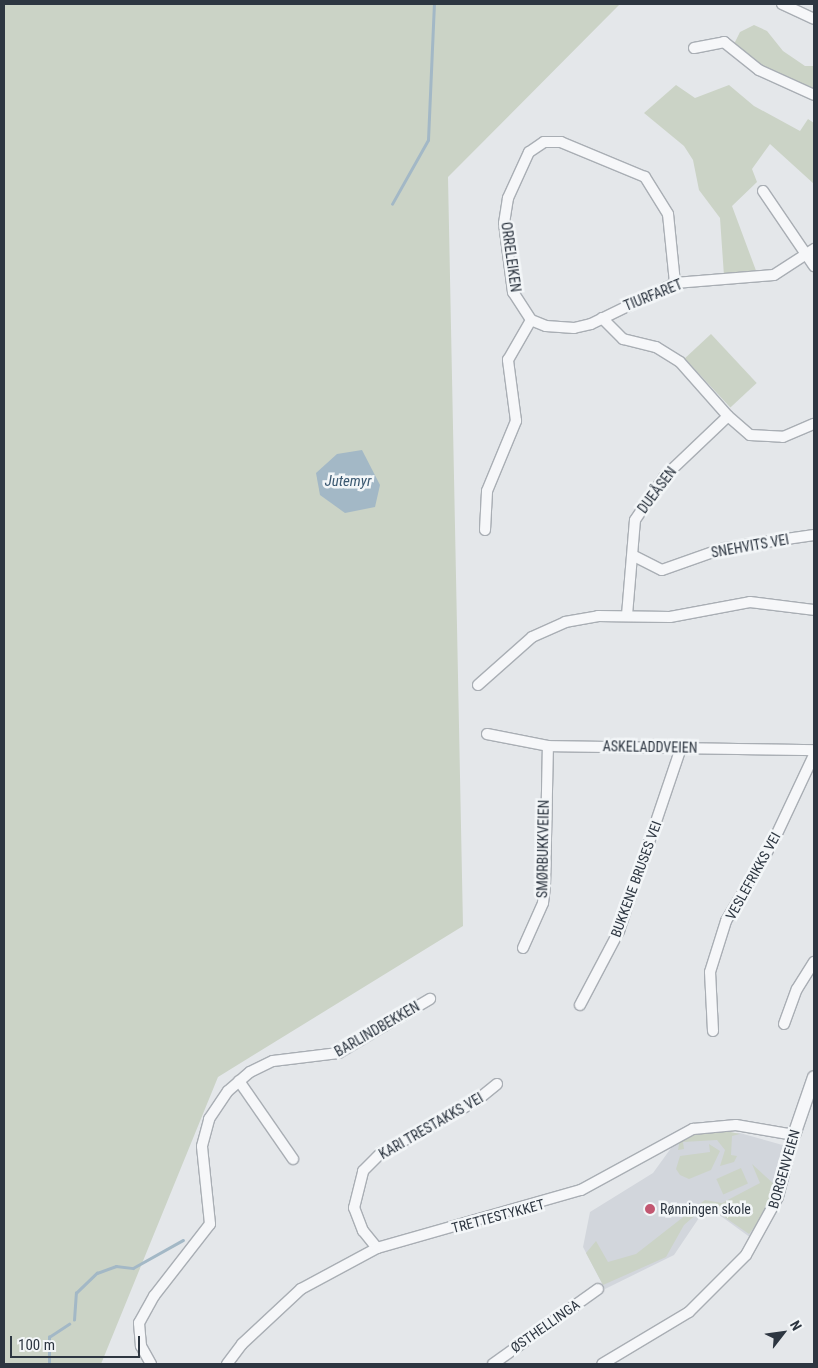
<!DOCTYPE html>
<meta charset="utf-8">
<style>
body{margin:0}
#map{position:relative;width:818px;height:1368px;overflow:hidden;background:#e4e7ea;font-family:"Roboto Condensed",sans-serif}
div>[style]{position:absolute}
[style*='--x']{left:calc(var(--x)*1px);top:calc(var(--y)*1px);width:calc(var(--w)*1px);rotate:calc(var(--a)*1deg)}
.built>*{inset:0;background:#d2d6dc}
.green>*{inset:0;background:#cbd3c6;transform-origin:0 0}
.water>*{inset:0;background:#a3b8c6}
.stream>*{height:2.5px;margin:-1.25px;padding:0 1.25px;transform-origin:1.25px;border-radius:1.25px;background:#a3b8c6}
.roads{filter:drop-shadow(1px 0 #a9aeb4) drop-shadow(-1px 0 #a9aeb4) drop-shadow(0 1px #a9aeb4) drop-shadow(0 -1px #a9aeb4)}
.minor>*{height:10px;margin:-5px;padding:0 5px;transform-origin:5px;border-radius:5px;background:#f6f7f9}
.tertiary>*{height:12px;margin:-6px;padding:0 6px;transform-origin:6px;border-radius:6px;background:#f6f7f9}
.dots>*{width:14px;height:14px;translate:-50% -50%;box-sizing:border-box;border:2px solid #f3f6f8;border-radius:50%}
span{translate:-50% -50%;white-space:nowrap;text-align:center;line-height:1.15;-webkit-text-stroke:5px #f3f6f8;paint-order:stroke}
.street-label{font-size:14px;color:#2d3641}
.poi-label{font-size:14px;color:#2d3641}
.left{translate:0 -50%;text-align:left}
.water-label{font-size:15px;color:#3b5971;font-style:italic}
.frame{position:absolute;inset:0;border:5px solid #2d3641;pointer-events:none}
.north{position:absolute;left:758px;top:1308px;width:50px;height:50px;-webkit-text-stroke:4px #f3f6f8;paint-order:stroke;rotate:60deg;font-size:14px;font-weight:700;line-height:20px;text-align:center;color:#2d3641}
.north::after{content:'';display:block;margin:auto;width:18px;height:22px;background:#2d3641;clip-path:polygon(50% 0,100% 100%,50% 72%,0 100%)}
.scale{position:absolute;left:10px;top:1336px;width:130px;height:22px;box-sizing:border-box;border:2px solid #2d3641;border-top:0;padding-left:6px;font-size:15px;line-height:18px;white-space:nowrap;color:#2d3641;-webkit-text-stroke:4px #f3f6f8;paint-order:stroke}
</style>
<div id="map">
<div class="built">
<i style="clip-path:polygon(717px 1133px,740px 1133px,786px 1146px,772px 1199px,751px 1238px,707px 1206px,674px 1255px,605px 1289px,583px 1247px,590px 1212px,653px 1173px,674px 1144px)"></i>
</div>
<div class="green">
<i style="clip-path:polygon(4px 4px,620px 4px,448px 177px,463px 926px,218px 1077px,101px 1364px,4px 1364px)"></i>
<i style="clip-path:polygon(754px 25px,767px 31px,783px 51px,805px 66px,814px 66px,814px 92px,763px 69px,734px 44px,740px 32px)"></i>
<i style="clip-path:polygon(676px 85px,695px 98px,729px 85px,754px 106px,800px 131px,808px 119px,814px 123px,814px 184px,770px 144px,752px 169px,757px 182px,732px 206px,758px 276px,724px 276px,720px 218px,699px 190px,693px 160px,684px 146px,644px 113px)"></i>
<i style="left:711px;top:334px;width:67px;height:36px;rotate:47deg"></i>
<i style="clip-path:polygon(716px 1129px,740px 1134px,732px 1136px,731px 1155px,737px 1156px,734px 1162px,720px 1166px,725px 1150px,717px 1140px,683px 1142px,684px 1149px,678px 1150px,680px 1139px)"></i>
<i style="clip-path:polygon(709px 1144px,720px 1151px,711px 1170px,689px 1179px,680px 1175px,676px 1169px,680px 1156px,710px 1152px)"></i>
<i style="clip-path:polygon(752px 1164px,775px 1185px,764px 1215px,749px 1234px,707px 1205px,684px 1225px,666px 1257px,603px 1285px,586px 1253px,596px 1241px,608px 1262px,636px 1254px,705px 1200px,722px 1203px,760px 1183px)"></i>
<i style="left:741px;top:1168px;width:17px;height:27px;rotate:66deg"></i>
</div>
<div class="water">
<i style="clip-path:polygon(362px 450px,380px 485px,375px 507px,345px 513px,320px 495px,316px 473px,337px 454px)"></i>
</div>
<div class="stream">
<i style="--x:392;--y:204;--w:73;--a:-60.6"></i>
<i style="--x:428;--y:140;--w:136;--a:-87.5"></i>
<i style="--x:74;--y:1320;--w:27;--a:-86"></i>
<i style="--x:76;--y:1293;--w:29;--a:-44"></i>
<i style="--x:97;--y:1273;--w:20;--a:-20"></i>
<i style="--x:116;--y:1266;--w:17;--a:7"></i>
<i style="--x:133;--y:1268;--w:57;--a:-29.2"></i>
<i style="--x:49;--y:1364;--w:27;--a:-90"></i>
<i style="--x:49;--y:1337;--w:24;--a:-33"></i>
</div>
<div class="roads">
<div class="minor">
<i style="--x:782;--y:4;--w:35;--a:25"></i>
<i style="--x:694;--y:48;--w:31;--a:-11"></i>
<i style="--x:724;--y:42;--w:45;--a:38.7"></i>
<i style="--x:759;--y:70;--w:60;--a:24.4"></i>
<i style="--x:763;--y:191;--w:91;--a:55.8"></i>
<i style="--x:675;--y:283;--w:69;--a:-95.8"></i>
<i style="--x:668;--y:214;--w:44;--a:-121.9"></i>
<i style="--x:645;--y:177;--w:91;--a:-157.4"></i>
<i style="--x:561;--y:142;--w:17;--a:180"></i>
<i style="--x:544;--y:142;--w:18;--a:146"></i>
<i style="--x:529;--y:152;--w:51;--a:114.5"></i>
<i style="--x:508;--y:198;--w:25;--a:99"></i>
<i style="--x:504;--y:223;--w:70;--a:82.6"></i>
<i style="--x:513;--y:292;--w:33;--a:57"></i>
<i style="--x:531;--y:320;--w:16;--a:22"></i>
<i style="--x:546;--y:326;--w:28;--a:4"></i>
<i style="--x:574;--y:328;--w:17;--a:-13"></i>
<i style="--x:591;--y:324;--w:93;--a:-26"></i>
<i style="--x:675;--y:283;--w:99;--a:-4.6"></i>
<i style="--x:774;--y:275;--w:48;--a:-33"></i>
<i style="--x:602;--y:318;--w:30;--a:45"></i>
<i style="--x:623;--y:339;--w:34;--a:14"></i>
<i style="--x:656;--y:347;--w:28;--a:32"></i>
<i style="--x:680;--y:362;--w:72;--a:48.4"></i>
<i style="--x:728;--y:416;--w:29;--a:41"></i>
<i style="--x:750;--y:435;--w:33;--a:3"></i>
<i style="--x:783;--y:437;--w:34;--a:-23"></i>
<i style="--x:485;--y:530;--w:39;--a:-87"></i>
<i style="--x:487;--y:491;--w:76;--a:-67.5"></i>
<i style="--x:516;--y:421;--w:62;--a:-97.5"></i>
<i style="--x:508;--y:360;--w:46;--a:-60.1"></i>
<i style="--x:634;--y:556;--w:31;--a:27"></i>
<i style="--x:662;--y:570;--w:66;--a:-19.5"></i>
<i style="--x:724;--y:548;--w:91;--a:-8.2"></i>
<i style="--x:627;--y:615;--w:95;--a:-85.2"></i>
<i style="--x:635;--y:520;--w:52;--a:-56"></i>
<i style="--x:664;--y:477;--w:88;--a:-43.6"></i>
<i style="--x:478;--y:685;--w:72;--a:-41.6"></i>
<i style="--x:532;--y:637;--w:36;--a:-24"></i>
<i style="--x:565;--y:622;--w:34;--a:-10"></i>
<i style="--x:598;--y:616;--w:72;--a:0.8"></i>
<i style="--x:670;--y:617;--w:81;--a:-10.6"></i>
<i style="--x:750;--y:602;--w:64;--a:7.1"></i>
<i style="--x:487;--y:734;--w:62;--a:11.1"></i>
<i style="--x:548;--y:746;--w:266;--a:0.9"></i>
<i style="--x:523;--y:948;--w:49;--a:-66"></i>
<i style="--x:543;--y:903;--w:17;--a:-83"></i>
<i style="--x:545;--y:886;--w:140;--a:-88.8"></i>
<i style="--x:580;--y:1005;--w:84;--a:-62.2"></i>
<i style="--x:619;--y:931;--w:193;--a:-71.3"></i>
<i style="--x:784;--y:1024;--w:37;--a:-70"></i>
<i style="--x:797;--y:989;--w:32;--a:-58"></i>
<i style="--x:713;--y:1031;--w:59;--a:-92.9"></i>
<i style="--x:710;--y:972;--w:53;--a:-72.6"></i>
<i style="--x:726;--y:921;--w:94;--a:-59.3"></i>
<i style="--x:774;--y:840;--w:94;--a:-64.8"></i>
<i style="--x:239;--y:1081;--w:95;--a:55.3"></i>
<i style="--x:377;--y:1248;--w:22;--a:-129"></i>
<i style="--x:363;--y:1231;--w:25;--a:-111"></i>
<i style="--x:354;--y:1208;--w:38;--a:-76"></i>
<i style="--x:363;--y:1171;--w:25;--a:-45"></i>
<i style="--x:381;--y:1153;--w:108;--a:-28.7"></i>
<i style="--x:476;--y:1101;--w:27;--a:-39"></i>
<i style="--x:151;--y:1364;--w:21;--a:-119"></i>
<i style="--x:141;--y:1346;--w:23;--a:-95"></i>
<i style="--x:139;--y:1323;--w:31;--a:-61"></i>
<i style="--x:154;--y:1296;--w:91;--a:-52.1"></i>
<i style="--x:210;--y:1224;--w:78;--a:-95.9"></i>
<i style="--x:202;--y:1146;--w:28;--a:-75"></i>
<i style="--x:209;--y:1119;--w:34;--a:-56"></i>
<i style="--x:228;--y:1091;--w:29;--a:-41"></i>
<i style="--x:250;--y:1072;--w:25;--a:-26"></i>
<i style="--x:273;--y:1061;--w:66;--a:-6.9"></i>
<i style="--x:339;--y:1053;--w:106;--a:-30.7"></i>
<i style="--x:227;--y:1364;--w:25;--a:-53"></i>
<i style="--x:242;--y:1344;--w:81;--a:-43"></i>
<i style="--x:301;--y:1289;--w:86;--a:-28.3"></i>
<i style="--x:377;--y:1248;--w:212;--a:-15.9"></i>
<i style="--x:581;--y:1190;--w:128;--a:-28.6"></i>
<i style="--x:693;--y:1129;--w:43;--a:-5.3"></i>
<i style="--x:736;--y:1125;--w:59;--a:9.8"></i>
<i style="--x:794;--y:1135;--w:64;--a:104.5"></i>
<i style="--x:778;--y:1197;--w:66;--a:118.9"></i>
<i style="--x:746;--y:1255;--w:81;--a:135"></i>
<i style="--x:689;--y:1312;--w:101;--a:149.1"></i>
<i style="--x:493;--y:1364;--w:129;--a:-35.5"></i>
</div>
<div class="tertiary">
<i style="--x:794;--y:1135;--w:61;--a:-71"></i>
</div>
</div>
<div class="dots">
<i style="left:650px;top:1209px;background:#c25771"></i>
</div>
<div class="street-label">
<span style="left:511px;top:257px;rotate:82deg">ORRELEIKEN</span>
<span style="left:653px;top:295px;rotate:-22deg">TIURFARET</span>
<span style="left:657px;top:490px;rotate:-53deg">DUEÅSEN</span>
<span style="left:750px;top:546px;rotate:-10deg">SNEHVITS VEI</span>
<span style="left:650px;top:747px;rotate:1deg">ASKELADDVEIEN</span>
<span style="left:543px;top:849px;rotate:-89deg">SMØRBUKKVEIEN</span>
<span style="left:753px;top:876px;rotate:-61deg">VESLEFRIKKS VEI</span>
<span style="left:636px;top:879px;rotate:-70deg">BUKKENE BRUSES VEI</span>
<span style="left:377px;top:1029px;rotate:-30deg">BARLINDBEKKEN</span>
<span style="left:431px;top:1126px;rotate:-30deg">KARI TRESTAKKS VEI</span>
<span style="left:784px;top:1169px;rotate:-74deg">BORGENVEIEN</span>
<span style="left:498px;top:1216px;rotate:-15deg">TRETTESTYKKET</span>
<span style="left:545px;top:1326px;rotate:-35deg">ØSTHELLINGA</span>
</div>
<div class="poi-label">
<span class="left" style="left:660px;top:1209px">Rønningen skole</span>
</div>
<div class="water-label">
<span style="left:348px;top:482px">Jutemyr</span>
</div>
<div class="frame"></div>
<div class="north">N</div>
<div class="scale">100 m</div>
</div>
